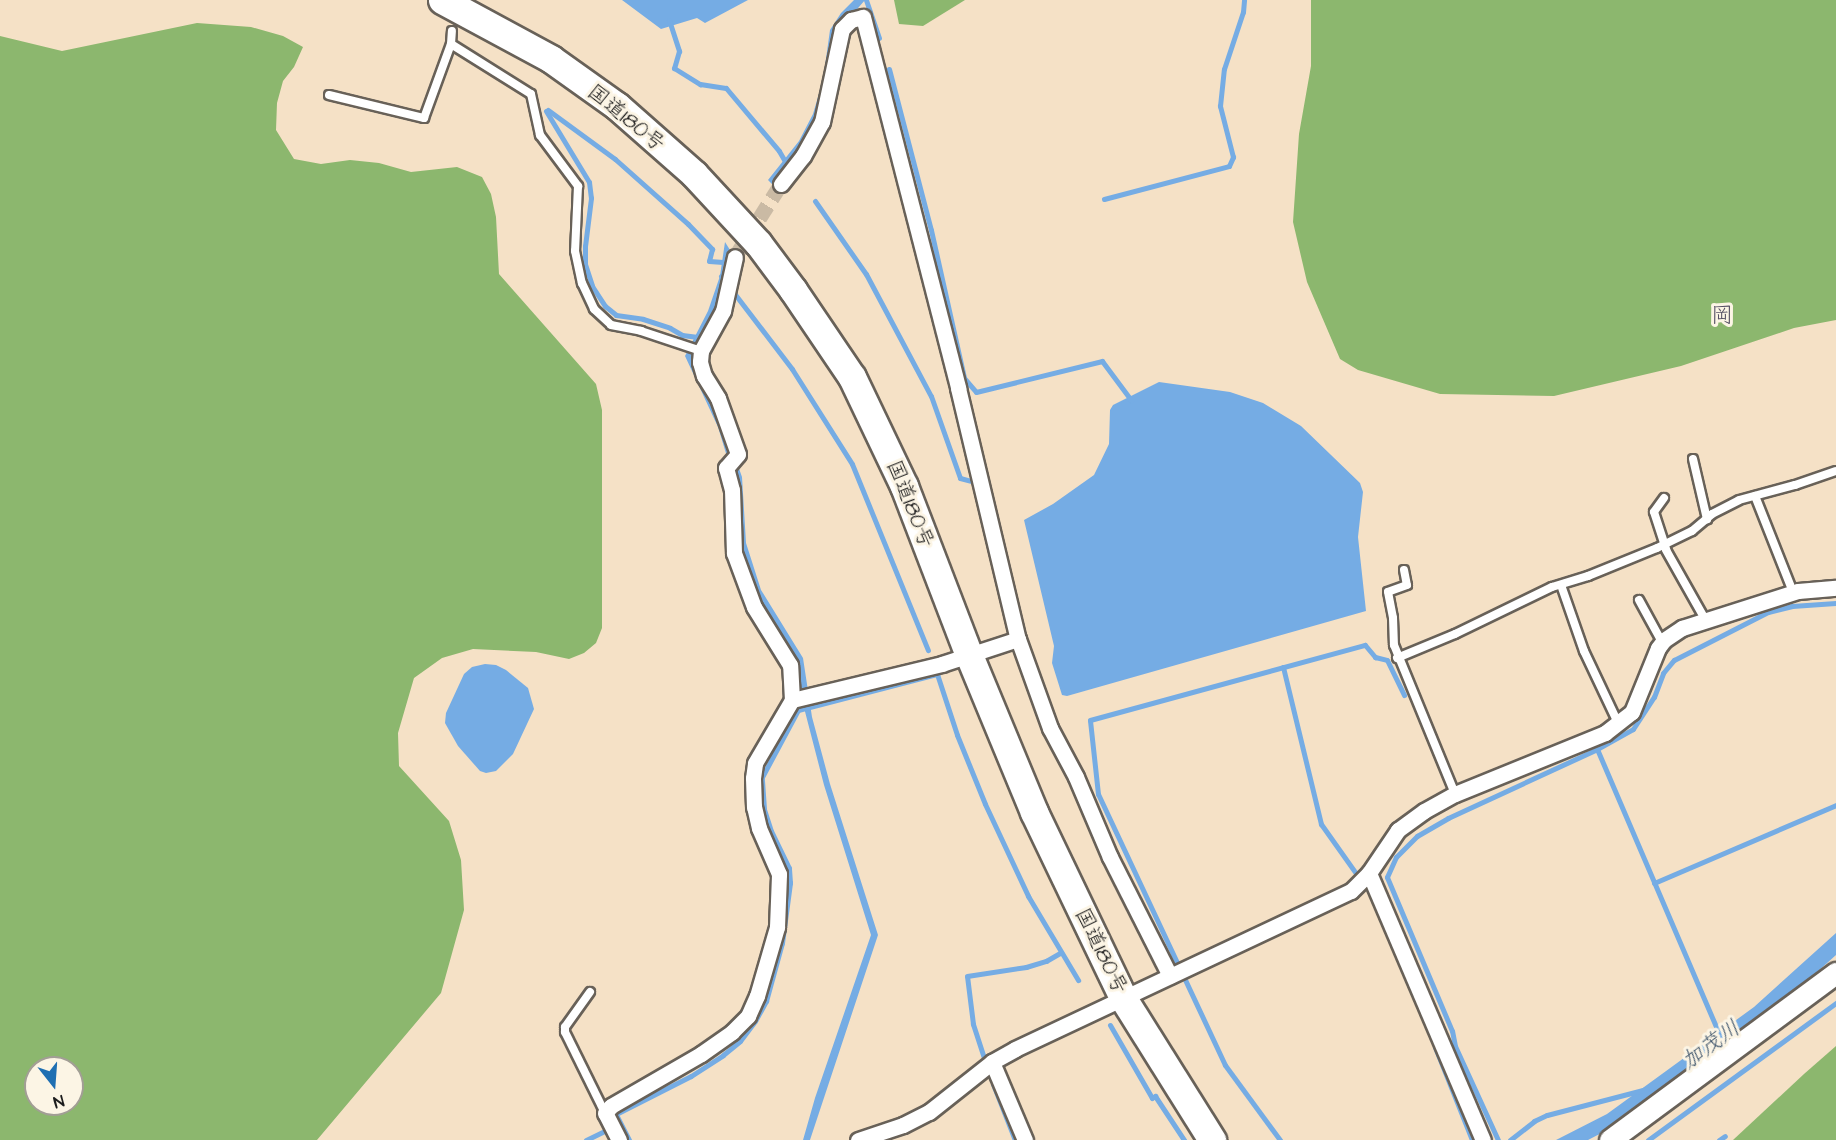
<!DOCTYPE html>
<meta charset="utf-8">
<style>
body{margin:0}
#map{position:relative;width:1836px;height:1140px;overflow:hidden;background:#f5e1c6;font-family:"Architects Daughter","Klee One",sans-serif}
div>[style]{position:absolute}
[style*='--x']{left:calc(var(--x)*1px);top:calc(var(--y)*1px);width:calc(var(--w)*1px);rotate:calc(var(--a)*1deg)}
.forest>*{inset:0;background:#8cb76e}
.water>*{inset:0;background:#75ace4}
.stream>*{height:5px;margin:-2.5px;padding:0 2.5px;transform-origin:2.5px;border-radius:2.5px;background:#75ace4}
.street-tunnel>*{height:15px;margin-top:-7.5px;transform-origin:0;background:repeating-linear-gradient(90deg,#cabaa4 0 15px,transparent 0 23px)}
.roads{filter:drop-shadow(2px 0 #686158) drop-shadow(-2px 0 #686158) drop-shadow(0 2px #686158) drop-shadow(0 -2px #686158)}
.lane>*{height:8px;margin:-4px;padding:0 4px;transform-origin:4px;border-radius:4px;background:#fff}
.street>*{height:15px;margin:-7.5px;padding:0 7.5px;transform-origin:7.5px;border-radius:7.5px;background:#fff}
.secondary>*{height:21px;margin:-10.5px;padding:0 10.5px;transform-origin:10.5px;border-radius:10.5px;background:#fff}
.highway>*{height:27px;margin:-13.5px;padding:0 13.5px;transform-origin:13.5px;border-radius:13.5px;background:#fff}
span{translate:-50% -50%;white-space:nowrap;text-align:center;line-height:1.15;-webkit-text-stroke:6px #fcf5e5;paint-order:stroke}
.street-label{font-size:21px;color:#1c1c1c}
.neighbourhood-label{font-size:22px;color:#555064}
.water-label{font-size:22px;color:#40566c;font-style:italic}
.north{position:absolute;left:24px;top:1056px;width:60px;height:60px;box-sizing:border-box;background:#fcf5e5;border:2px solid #a29e95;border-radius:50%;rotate:163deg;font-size:16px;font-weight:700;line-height:24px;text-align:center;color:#1c1c1c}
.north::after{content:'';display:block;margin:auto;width:21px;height:27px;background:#1f6fb2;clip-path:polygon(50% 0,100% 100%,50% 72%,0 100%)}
</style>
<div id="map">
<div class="forest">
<i style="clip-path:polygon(894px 0,965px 0,923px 26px,899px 24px)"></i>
<i style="clip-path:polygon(1311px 0,1836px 0,1836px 320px,1794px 328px,1681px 366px,1554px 396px,1440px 394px,1358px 370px,1340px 359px,1307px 282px,1293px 222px,1299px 134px,1311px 66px)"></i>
<i style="clip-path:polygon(evenodd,197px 23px,251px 27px,283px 36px,303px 47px,294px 67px,283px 81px,277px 103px,276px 130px,294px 159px,321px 164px,350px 160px,379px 163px,411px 172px,457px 167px,482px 177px,491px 194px,496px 217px,499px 274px,596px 384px,602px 410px,602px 628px,596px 643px,584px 653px,569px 659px,536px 652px,473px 649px,442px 658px,414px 678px,398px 733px,399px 766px,449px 821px,461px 860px,464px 910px,441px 993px,317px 1140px,0 1140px,0 36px,62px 51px,197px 23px,36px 1068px,72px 1068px,72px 1104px,36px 1104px,36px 1068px)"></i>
<i style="clip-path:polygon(1836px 1046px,1836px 1140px,1733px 1140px,1804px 1074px)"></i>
</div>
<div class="water">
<i style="clip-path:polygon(622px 0,748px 0,705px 23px,697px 18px,661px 29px)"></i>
<i style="clip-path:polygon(854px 0,865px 0,852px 15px,827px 96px,804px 144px,774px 186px,768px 180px,799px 141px,813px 114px,823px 80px,830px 30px,841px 13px)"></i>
<i style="clip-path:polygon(725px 242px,730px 250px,723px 268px,720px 303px,695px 358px,728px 437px,742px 477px,746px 543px,761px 590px,803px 658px,812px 717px,830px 784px,878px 935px,810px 1140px,803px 1140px,815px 1098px,871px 935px,824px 785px,802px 700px,742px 560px,735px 483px,718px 427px,685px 356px,708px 311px,720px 276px)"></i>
<i style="clip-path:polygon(1159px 382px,1230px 392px,1263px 403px,1301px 426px,1360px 483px,1363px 492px,1358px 537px,1366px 611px,1067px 696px,1062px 695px,1052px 663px,1054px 646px,1024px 520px,1053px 504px,1094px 475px,1109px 444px,1110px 410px,1113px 405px)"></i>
<i style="clip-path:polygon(485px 664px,496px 665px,506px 670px,528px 688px,534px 709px,513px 754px,496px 771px,486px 773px,480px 771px,458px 746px,445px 723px,446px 713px,464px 674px,472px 667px)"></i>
<i style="clip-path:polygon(1836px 933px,1836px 955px,1796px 991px,1617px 1125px,1588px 1140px,1556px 1140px,1607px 1114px,1754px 1007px)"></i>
</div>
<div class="stream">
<i style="--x:866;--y:0;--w:40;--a:71.1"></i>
<i style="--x:669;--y:20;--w:33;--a:72"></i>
<i style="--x:679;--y:51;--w:18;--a:106"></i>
<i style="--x:674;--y:68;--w:31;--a:32"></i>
<i style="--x:700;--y:84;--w:26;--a:9"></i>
<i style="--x:726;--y:88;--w:82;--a:49.9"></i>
<i style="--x:779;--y:151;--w:14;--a:60"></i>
<i style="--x:889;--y:69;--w:166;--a:75.4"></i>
<i style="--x:931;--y:230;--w:152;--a:77.4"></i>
<i style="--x:964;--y:378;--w:18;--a:49"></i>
<i style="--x:976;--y:392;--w:130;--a:-13.8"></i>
<i style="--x:1102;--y:361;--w:49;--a:53.4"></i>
<i style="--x:548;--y:110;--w:83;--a:36.2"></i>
<i style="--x:615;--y:159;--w:98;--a:41.7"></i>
<i style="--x:688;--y:224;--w:35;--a:46"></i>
<i style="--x:712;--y:249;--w:12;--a:104"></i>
<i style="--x:709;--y:261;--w:14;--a:4"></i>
<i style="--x:546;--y:111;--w:83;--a:58.8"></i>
<i style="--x:589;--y:182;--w:16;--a:83"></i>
<i style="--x:591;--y:198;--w:48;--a:97.1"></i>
<i style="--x:585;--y:246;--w:18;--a:90"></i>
<i style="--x:585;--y:264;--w:23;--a:72"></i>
<i style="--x:592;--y:286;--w:24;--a:57"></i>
<i style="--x:605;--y:306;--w:14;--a:39"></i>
<i style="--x:616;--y:315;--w:27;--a:8"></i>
<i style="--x:643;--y:319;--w:28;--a:18"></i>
<i style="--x:670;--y:328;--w:14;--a:30"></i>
<i style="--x:682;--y:335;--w:16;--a:7"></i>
<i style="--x:1104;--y:199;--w:129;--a:-14.8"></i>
<i style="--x:1229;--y:166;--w:10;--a:-66"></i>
<i style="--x:1233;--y:157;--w:53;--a:-104.3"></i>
<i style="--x:1220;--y:106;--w:37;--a:-84"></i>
<i style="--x:1224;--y:69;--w:60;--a:-71.6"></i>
<i style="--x:1243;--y:12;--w:12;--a:-85"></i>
<i style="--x:815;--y:201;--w:89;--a:55.1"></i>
<i style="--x:866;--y:274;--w:138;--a:62"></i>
<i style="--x:931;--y:396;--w:87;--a:70.5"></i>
<i style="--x:960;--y:478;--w:11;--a:15"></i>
<i style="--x:721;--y:276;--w:117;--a:52.6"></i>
<i style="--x:792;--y:369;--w:112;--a:57.7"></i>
<i style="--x:852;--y:464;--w:201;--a:67.8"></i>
<i style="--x:1283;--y:667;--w:162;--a:76.4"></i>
<i style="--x:1321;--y:824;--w:59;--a:54.7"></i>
<i style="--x:1597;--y:749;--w:314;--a:66.8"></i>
<i style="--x:1654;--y:883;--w:198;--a:-23.2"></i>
<i style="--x:1110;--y:1025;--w:84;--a:60.1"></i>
<i style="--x:1152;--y:1098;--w:4;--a:-34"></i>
<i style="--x:1155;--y:1096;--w:53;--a:56.6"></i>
<i style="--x:1435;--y:1047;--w:100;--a:68.3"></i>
<i style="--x:984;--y:1058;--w:36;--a:-108"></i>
<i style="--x:973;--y:1024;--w:48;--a:-97.1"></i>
<i style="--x:967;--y:976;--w:60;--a:-8.7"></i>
<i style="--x:1026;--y:967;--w:21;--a:-17"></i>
<i style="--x:1046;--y:961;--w:16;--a:-30"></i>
<i style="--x:993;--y:1084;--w:60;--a:68.6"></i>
<i style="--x:586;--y:1140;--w:28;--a:-26"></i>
<i style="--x:629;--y:1140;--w:29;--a:-117"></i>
<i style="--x:616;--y:1114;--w:84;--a:-26.9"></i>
<i style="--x:691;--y:1076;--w:38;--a:-33"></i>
<i style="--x:723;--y:1055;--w:22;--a:-39"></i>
<i style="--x:740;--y:1041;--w:25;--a:-53"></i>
<i style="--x:755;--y:1021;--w:23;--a:-61"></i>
<i style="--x:766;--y:1001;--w:60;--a:-74.6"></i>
<i style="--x:782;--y:943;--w:61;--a:-82.4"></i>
<i style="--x:790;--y:883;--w:15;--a:-94"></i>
<i style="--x:789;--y:868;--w:41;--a:-115.9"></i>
<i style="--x:771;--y:831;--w:23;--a:-108"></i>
<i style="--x:764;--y:809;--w:32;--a:-94"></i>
<i style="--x:762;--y:777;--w:76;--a:-61.8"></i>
<i style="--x:798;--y:710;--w:144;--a:-14.5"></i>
<i style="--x:937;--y:674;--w:64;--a:71.8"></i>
<i style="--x:957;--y:735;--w:74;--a:67.9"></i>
<i style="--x:985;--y:804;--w:102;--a:64.9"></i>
<i style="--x:1028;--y:896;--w:98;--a:59.2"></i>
<i style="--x:1280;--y:1140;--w:93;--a:-126.3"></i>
<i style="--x:1225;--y:1065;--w:299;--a:-115.1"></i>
<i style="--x:1098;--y:794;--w:74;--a:-96.2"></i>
<i style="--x:1090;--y:720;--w:285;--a:-15.3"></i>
<i style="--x:1365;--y:645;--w:16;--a:50"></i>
<i style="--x:1375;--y:657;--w:12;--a:14"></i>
<i style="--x:1387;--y:660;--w:39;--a:64"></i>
<i style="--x:1498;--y:1140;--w:103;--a:-114.6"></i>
<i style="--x:1455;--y:1046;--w:15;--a:-101"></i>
<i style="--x:1452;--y:1031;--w:167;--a:-112.9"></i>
<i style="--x:1387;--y:877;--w:22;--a:-66"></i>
<i style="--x:1396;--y:857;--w:30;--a:-45"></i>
<i style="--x:1417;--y:836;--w:36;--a:-30"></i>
<i style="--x:1448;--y:818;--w:164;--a:-24.8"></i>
<i style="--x:1597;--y:749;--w:41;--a:-29.1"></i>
<i style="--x:1633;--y:729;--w:38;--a:-57"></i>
<i style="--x:1654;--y:697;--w:26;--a:-69"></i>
<i style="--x:1663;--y:673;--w:17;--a:-50"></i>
<i style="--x:1674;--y:660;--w:106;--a:-27.1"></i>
<i style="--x:1768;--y:612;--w:25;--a:-14"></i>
<i style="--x:1792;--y:606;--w:44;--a:-3.9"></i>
<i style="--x:1510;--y:1140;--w:31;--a:-38"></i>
<i style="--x:1534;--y:1121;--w:14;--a:-25"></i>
<i style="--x:1547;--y:1115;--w:103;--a:-14.6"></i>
<i style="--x:1648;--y:1140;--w:233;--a:-36.1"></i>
<i style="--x:1719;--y:1140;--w:7;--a:-34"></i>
</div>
<div class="street-tunnel">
<i style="--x:735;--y:257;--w:86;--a:-57.8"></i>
</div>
<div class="roads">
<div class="lane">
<i style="--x:451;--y:44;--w:94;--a:32"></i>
<i style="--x:531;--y:94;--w:42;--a:77.6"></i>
<i style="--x:540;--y:135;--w:64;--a:53.3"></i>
<i style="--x:578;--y:186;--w:65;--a:92.6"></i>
<i style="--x:575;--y:251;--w:33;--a:78"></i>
<i style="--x:582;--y:283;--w:29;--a:65"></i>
<i style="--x:594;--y:309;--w:23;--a:43"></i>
<i style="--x:611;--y:325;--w:31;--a:11"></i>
<i style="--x:641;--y:331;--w:63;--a:18.4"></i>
<i style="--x:329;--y:95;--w:98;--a:13.6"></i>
<i style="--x:424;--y:118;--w:79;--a:-70"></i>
<i style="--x:451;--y:44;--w:13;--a:-86"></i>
<i style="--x:1693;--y:459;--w:62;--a:76.9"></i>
<i style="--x:1755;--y:496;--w:103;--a:68.4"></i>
<i style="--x:1664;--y:498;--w:17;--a:126"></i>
<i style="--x:1654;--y:512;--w:40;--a:72"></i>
<i style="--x:1666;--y:550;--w:81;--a:60.6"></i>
<i style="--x:1404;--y:570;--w:15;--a:79"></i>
<i style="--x:1407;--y:585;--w:20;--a:160"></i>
<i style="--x:1388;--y:592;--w:26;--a:79"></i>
<i style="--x:1393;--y:618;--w:27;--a:88"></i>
<i style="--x:1394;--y:645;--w:161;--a:67.7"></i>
<i style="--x:1561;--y:585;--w:70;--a:70.8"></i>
<i style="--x:1584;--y:651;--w:80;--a:64.7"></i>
<i style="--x:1639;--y:600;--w:48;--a:61.3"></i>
<i style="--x:1397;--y:658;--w:63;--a:-22.5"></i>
<i style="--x:1455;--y:634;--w:108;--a:-25.9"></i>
<i style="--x:1552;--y:587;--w:38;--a:-17"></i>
<i style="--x:1588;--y:576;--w:74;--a:-22.1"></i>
<i style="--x:1657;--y:548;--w:39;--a:-26"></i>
<i style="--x:1692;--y:531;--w:26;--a:-40"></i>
<i style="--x:1712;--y:514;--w:30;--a:-27"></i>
<i style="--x:1739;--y:500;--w:58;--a:-15"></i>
<i style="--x:1795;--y:485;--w:43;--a:-18.9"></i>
<i style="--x:590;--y:992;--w:43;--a:125.5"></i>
<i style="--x:565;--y:1027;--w:5;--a:90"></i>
<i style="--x:565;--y:1032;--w:90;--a:63.7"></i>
</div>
<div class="street">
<i style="--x:781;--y:184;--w:36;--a:-52"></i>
<i style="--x:803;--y:156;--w:39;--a:-61"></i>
<i style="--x:822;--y:122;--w:95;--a:-77.9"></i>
<i style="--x:842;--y:29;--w:13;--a:-45"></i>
<i style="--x:851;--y:20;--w:12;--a:-14"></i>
<i style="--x:863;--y:17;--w:383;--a:75.6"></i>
<i style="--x:958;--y:388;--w:258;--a:76.6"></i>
<i style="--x:1018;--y:639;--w:80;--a:161.8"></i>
<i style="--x:942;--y:664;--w:154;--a:166.5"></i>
<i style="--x:1018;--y:639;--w:95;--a:70.2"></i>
<i style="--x:1050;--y:728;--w:55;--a:62"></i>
<i style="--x:1076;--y:777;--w:87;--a:67"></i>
<i style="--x:1110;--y:857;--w:133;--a:63.2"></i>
<i style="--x:1369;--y:873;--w:290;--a:66.9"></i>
<i style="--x:992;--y:1062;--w:85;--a:67.1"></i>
<i style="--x:619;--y:1140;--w:30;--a:-117"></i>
<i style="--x:605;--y:1113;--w:9;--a:-49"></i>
<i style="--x:611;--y:1106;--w:104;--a:-30"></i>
<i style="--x:701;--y:1054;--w:38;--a:-35"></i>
<i style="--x:732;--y:1032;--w:23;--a:-45"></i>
<i style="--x:748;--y:1016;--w:22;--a:-66"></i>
<i style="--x:757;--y:996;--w:72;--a:-73.8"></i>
<i style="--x:777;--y:927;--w:53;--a:-87.8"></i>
<i style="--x:779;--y:874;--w:50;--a:-113.5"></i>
<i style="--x:759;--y:828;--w:22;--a:-103"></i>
<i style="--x:754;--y:807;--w:29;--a:-92"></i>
<i style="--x:753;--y:778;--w:15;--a:-82"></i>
<i style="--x:755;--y:763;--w:73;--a:-59.6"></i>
<i style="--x:792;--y:700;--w:35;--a:-93"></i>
<i style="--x:790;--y:665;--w:68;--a:-121.8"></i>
<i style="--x:754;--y:607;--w:58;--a:-110.3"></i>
<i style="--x:734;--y:553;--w:63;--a:-91.8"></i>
<i style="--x:732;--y:490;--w:23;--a:-105"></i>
<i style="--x:726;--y:468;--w:18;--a:-49"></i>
<i style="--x:738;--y:454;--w:59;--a:-109.7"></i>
<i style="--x:718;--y:398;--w:26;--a:-122"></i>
<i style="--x:704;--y:376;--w:15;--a:-106"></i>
<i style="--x:700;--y:362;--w:11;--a:-85"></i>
<i style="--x:701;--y:351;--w:46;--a:-61.2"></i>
<i style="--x:723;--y:311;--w:55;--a:-77.5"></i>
<i style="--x:858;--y:1140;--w:47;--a:-18.4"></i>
<i style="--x:903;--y:1125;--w:29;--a:-27"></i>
<i style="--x:929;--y:1112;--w:80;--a:-38.4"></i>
<i style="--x:992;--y:1062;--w:26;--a:-29"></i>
<i style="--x:1015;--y:1049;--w:371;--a:-25.2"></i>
<i style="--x:1351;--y:891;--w:25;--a:-45"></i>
<i style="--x:1369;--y:873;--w:52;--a:-56"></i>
<i style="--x:1398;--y:830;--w:32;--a:-36"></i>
<i style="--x:1424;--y:811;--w:35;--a:-29"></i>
<i style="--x:1455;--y:794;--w:162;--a:-22.1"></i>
<i style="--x:1605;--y:733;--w:34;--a:-38"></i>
<i style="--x:1632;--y:712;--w:69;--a:-67.9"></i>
<i style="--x:1658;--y:648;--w:10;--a:-53"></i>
<i style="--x:1664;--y:640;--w:22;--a:-34"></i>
<i style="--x:1682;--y:628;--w:122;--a:-17.7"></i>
<i style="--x:1798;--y:591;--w:38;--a:-5"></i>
</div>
<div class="secondary">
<i style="--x:1610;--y:1140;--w:281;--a:-36.5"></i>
</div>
<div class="highway">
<i style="--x:442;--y:0;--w:124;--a:28.4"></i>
<i style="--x:551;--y:59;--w:81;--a:35.5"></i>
<i style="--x:617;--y:106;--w:103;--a:41.4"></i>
<i style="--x:694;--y:174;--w:94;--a:47.2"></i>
<i style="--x:758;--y:243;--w:59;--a:53.3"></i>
<i style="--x:793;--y:290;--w:105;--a:55.9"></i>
<i style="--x:852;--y:377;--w:121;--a:64.5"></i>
<i style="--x:904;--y:486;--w:181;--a:69"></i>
<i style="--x:969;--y:655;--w:170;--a:67.5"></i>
<i style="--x:1034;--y:812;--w:206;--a:64.4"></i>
<i style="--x:1123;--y:998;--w:168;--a:57.9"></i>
</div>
</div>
<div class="street-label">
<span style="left:626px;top:118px;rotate:39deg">国道180号</span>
<span style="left:910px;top:504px;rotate:68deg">国道180号</span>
<span style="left:1101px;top:951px;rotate:64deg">国道180号</span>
</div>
<div class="neighbourhood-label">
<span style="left:1722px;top:316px">岡</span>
</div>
<div class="water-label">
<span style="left:1711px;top:1045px;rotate:-36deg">加茂川</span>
</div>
<div class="north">N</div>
</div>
